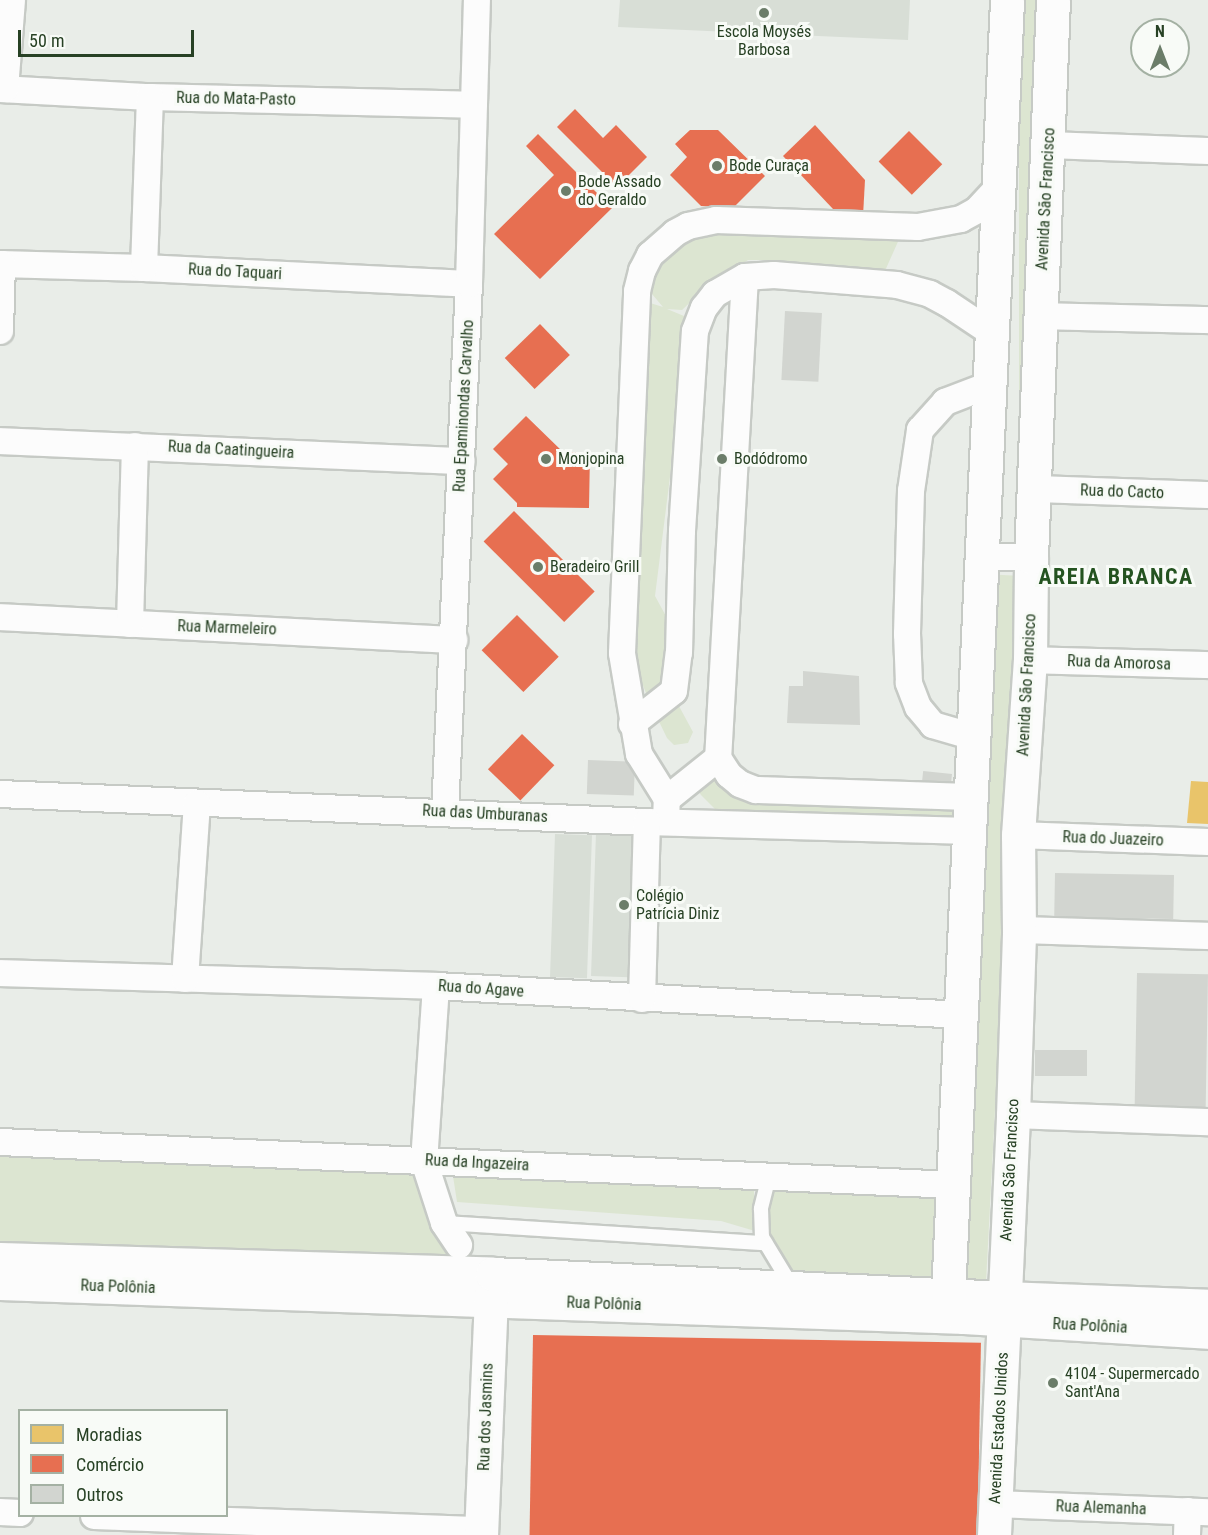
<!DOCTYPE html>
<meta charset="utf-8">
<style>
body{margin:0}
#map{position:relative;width:1208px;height:1535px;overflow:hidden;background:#e9ede8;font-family:"Roboto Condensed",sans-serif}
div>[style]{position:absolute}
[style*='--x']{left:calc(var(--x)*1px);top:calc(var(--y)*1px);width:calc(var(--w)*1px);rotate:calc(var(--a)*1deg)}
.built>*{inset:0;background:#d8ded6;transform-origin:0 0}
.green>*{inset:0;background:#dce5d1;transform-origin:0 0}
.homes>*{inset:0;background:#e9c46a}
.shops>*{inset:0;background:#e76f51;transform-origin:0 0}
.building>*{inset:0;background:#d2d5d0;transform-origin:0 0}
.roads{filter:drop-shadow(2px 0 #c6cac5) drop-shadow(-2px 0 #c6cac5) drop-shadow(0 2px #c6cac5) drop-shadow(0 -2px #c6cac5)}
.service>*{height:14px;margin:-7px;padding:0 7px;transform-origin:7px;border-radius:7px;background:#fcfcfc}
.minor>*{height:26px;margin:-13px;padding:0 13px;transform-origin:13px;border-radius:13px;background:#fcfcfc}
.tertiary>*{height:33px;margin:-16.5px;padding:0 16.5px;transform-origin:16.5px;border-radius:16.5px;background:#fcfcfc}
.secondary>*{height:33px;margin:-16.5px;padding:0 16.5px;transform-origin:16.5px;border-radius:16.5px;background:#fcfcfc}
.dots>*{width:16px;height:16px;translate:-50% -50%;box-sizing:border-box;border:3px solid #f8fbf7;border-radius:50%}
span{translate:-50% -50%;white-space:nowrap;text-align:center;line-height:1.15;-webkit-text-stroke:6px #f8fbf7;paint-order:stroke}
.poi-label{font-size:16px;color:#274124}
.left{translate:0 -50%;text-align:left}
.street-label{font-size:16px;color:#274124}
.district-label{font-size:22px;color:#245320;font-weight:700;letter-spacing:1.5px}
.legend{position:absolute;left:18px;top:1409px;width:210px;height:108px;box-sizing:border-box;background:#f8fbf7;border:2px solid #a4b1a3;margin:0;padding:8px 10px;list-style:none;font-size:18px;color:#274124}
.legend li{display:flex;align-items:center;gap:12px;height:30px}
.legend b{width:30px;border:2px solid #a4b1a3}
.north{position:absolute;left:1130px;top:18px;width:60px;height:60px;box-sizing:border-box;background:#f8fbf7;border:2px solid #a4b1a3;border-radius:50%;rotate:0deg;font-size:16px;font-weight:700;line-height:24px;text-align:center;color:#274124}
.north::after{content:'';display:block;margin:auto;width:21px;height:27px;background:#6b7d69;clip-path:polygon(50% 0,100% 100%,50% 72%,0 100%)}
.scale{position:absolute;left:18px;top:30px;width:176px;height:27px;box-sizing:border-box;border:3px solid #274124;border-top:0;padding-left:8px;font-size:18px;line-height:21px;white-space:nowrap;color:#274124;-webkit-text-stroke:4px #f8fbf7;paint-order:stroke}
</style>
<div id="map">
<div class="built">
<i style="clip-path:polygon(620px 0,910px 0,908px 40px,618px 27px)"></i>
<i style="left:596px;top:833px;width:61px;height:143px;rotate:2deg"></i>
<i style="left:555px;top:834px;width:37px;height:143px;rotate:2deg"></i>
</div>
<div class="green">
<i style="left:1019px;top:0;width:26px;height:538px"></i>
<i style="clip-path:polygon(736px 232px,901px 235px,884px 273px,771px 260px,748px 260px,703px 290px,682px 310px,667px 309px,684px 316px,676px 429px,655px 596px,667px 618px,667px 684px,693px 732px,688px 743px,674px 745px,667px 738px,650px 703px,630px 653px,647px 302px,663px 307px,646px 287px,656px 264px,681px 243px,705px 236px)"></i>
<i style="left:1023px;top:576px;width:705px;height:26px;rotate:93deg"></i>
<i style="clip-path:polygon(703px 753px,745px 798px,792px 804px,959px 803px,958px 817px,716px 810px,701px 795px,686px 773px)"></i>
<i style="clip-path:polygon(0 1146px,417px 1168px,467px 1264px,0 1254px)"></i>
<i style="clip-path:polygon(453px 1176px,754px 1190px,755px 1231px,721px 1221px,457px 1202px)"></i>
<i style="clip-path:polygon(787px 1187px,940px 1196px,935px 1287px,797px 1280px,775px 1245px,767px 1228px,767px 1210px,772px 1193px)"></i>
</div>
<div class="homes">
<i style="clip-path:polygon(1191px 781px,1208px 782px,1208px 824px,1187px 823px)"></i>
</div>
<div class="shops">
<i style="clip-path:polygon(575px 109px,603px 138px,616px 125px,647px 157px,617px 187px,557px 127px)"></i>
<i style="clip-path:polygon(815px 125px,865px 180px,863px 216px,845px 218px,833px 209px,783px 156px)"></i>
<i style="clip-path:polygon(690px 130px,718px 130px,765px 176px,733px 208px,701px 206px,670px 175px,687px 157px,675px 144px)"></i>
<i style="left:909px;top:131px;width:47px;height:43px;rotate:45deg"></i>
<i style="clip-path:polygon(538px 134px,612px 208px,540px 279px,494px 234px,554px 175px,526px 146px)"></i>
<i style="left:540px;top:324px;width:43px;height:49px;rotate:46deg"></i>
<i style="clip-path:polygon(526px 416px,563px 452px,590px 453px,589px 508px,517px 507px,517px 503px,493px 479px,508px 464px,493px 449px)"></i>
<i style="left:514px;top:511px;width:114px;height:43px;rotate:45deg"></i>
<i style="left:517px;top:615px;width:59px;height:50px;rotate:45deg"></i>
<i style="left:522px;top:734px;width:45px;height:49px;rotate:44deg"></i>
<i style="left:533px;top:1335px;width:448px;height:200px;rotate:1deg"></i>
</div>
<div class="building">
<i style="left:785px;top:311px;width:37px;height:69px;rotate:3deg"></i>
<i style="clip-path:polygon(803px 671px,859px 676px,860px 725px,787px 723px,789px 686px,803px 686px)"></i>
<i style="left:588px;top:760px;width:47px;height:34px;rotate:2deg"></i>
<i style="left:952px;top:774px;width:19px;height:29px;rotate:96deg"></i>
<i style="left:1055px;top:873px;width:119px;height:44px;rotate:1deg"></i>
<i style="left:1137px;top:973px;width:71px;height:143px;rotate:1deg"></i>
<i style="left:1035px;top:1050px;width:52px;height:26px"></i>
</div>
<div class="roads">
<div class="service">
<i style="--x:769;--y:1176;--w:34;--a:104"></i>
<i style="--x:761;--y:1209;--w:28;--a:88"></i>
<i style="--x:762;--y:1237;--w:56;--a:58.9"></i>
<i style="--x:444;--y:1223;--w:322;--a:3.6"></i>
</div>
<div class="minor">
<i style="--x:0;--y:89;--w:150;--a:3.1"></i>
<i style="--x:150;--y:97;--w:322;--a:1.4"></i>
<i style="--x:5;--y:89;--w:89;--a:-85.5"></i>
<i style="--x:1049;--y:145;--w:159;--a:2.2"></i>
<i style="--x:0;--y:264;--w:144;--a:1.6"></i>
<i style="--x:144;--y:268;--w:325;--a:2.8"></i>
<i style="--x:144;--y:268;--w:171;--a:-88"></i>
<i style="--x:745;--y:277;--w:482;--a:93.2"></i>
<i style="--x:718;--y:758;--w:20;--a:57"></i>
<i style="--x:729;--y:775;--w:14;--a:39"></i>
<i style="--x:740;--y:784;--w:17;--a:21"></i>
<i style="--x:756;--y:790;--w:215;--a:1.9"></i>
<i style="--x:1040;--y:316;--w:168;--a:1.4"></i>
<i style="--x:0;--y:331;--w:67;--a:-88.3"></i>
<i style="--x:0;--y:441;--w:462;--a:2.5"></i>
<i style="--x:1036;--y:489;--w:172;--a:2"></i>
<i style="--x:983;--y:557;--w:48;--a:0"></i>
<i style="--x:0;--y:617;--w:455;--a:2.9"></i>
<i style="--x:130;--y:624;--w:178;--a:-88.4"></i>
<i style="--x:1030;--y:660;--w:178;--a:1.6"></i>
<i style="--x:632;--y:724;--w:53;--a:-38.2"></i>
<i style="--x:674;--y:691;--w:38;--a:-83"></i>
<i style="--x:679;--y:653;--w:122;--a:-88.6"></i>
<i style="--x:682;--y:531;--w:200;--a:-86.3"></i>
<i style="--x:695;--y:331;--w:25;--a:-69"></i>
<i style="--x:704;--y:308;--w:18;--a:-52"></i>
<i style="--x:715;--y:294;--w:34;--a:-30"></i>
<i style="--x:745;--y:277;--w:29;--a:-4"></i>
<i style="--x:774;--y:275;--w:123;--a:4.6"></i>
<i style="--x:897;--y:285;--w:34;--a:15"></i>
<i style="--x:930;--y:294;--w:19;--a:28"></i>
<i style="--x:947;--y:303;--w:54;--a:33.7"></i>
<i style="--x:974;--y:737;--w:43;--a:-163.7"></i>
<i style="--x:933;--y:725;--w:23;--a:-130"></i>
<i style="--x:918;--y:707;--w:26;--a:-111"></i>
<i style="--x:909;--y:683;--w:49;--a:-92.3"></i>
<i style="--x:907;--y:634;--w:143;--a:-88.4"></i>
<i style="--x:911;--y:491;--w:62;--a:-81.6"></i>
<i style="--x:920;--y:430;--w:38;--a:-48"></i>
<i style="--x:945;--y:402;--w:47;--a:-21.1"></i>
<i style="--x:0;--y:794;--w:648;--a:2.48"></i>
<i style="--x:647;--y:822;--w:323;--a:1.6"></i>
<i style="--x:667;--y:799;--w:65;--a:-38.8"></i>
<i style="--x:445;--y:812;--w:529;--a:-87.4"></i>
<i style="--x:469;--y:284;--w:284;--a:-88.4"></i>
<i style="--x:666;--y:822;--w:23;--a:-88"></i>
<i style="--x:667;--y:799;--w:53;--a:-121.9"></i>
<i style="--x:639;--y:754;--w:102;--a:-99.6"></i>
<i style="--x:622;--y:653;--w:362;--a:-87.6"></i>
<i style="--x:637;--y:291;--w:21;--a:-76"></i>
<i style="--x:642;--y:271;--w:18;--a:-63"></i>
<i style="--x:650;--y:255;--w:33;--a:-41"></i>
<i style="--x:675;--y:233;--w:15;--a:-28"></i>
<i style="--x:688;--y:226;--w:29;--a:-12"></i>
<i style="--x:716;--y:220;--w:202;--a:2"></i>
<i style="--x:918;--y:227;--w:44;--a:-10.5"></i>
<i style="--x:961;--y:219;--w:18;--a:-29"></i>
<i style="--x:977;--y:210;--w:33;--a:-47"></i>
<i style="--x:1018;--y:835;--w:190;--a:2.1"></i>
<i style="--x:1019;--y:930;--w:189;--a:1.8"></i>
<i style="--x:0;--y:973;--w:436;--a:1.7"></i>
<i style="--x:436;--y:986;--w:527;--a:3.16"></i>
<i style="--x:185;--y:979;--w:176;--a:-86.1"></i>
<i style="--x:436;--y:986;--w:175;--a:93.9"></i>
<i style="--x:424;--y:1161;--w:65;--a:72.1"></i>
<i style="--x:444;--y:1223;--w:27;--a:56"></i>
<i style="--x:642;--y:999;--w:177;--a:-88.4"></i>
<i style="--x:1013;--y:1115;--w:195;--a:2.1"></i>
<i style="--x:0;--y:1142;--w:954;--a:2.58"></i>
<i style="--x:995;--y:1504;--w:213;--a:2.2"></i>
<i style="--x:0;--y:1512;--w:20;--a:3"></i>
<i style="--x:94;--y:1516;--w:388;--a:2.1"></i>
<i style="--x:1187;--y:1535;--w:24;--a:-88"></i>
</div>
<div class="tertiary">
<i style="--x:0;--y:1259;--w:492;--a:1.7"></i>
<i style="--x:0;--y:1283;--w:965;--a:2.02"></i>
<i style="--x:964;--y:1317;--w:244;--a:3.5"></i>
<i style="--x:1004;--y:1298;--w:204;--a:2.2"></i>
</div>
<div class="secondary">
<i style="--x:964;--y:1317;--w:27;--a:-126"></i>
<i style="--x:948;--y:1295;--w:1296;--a:-87.39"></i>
<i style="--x:481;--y:1535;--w:261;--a:-87.6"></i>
<i style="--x:492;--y:1274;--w:513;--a:2.68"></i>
<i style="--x:994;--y:1535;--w:420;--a:-87.4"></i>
<i style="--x:1013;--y:1115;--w:185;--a:-88.1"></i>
<i style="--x:1019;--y:930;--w:95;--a:-90.6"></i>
<i style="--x:1018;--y:835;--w:175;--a:-86.1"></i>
<i style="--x:1030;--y:660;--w:103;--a:-89.4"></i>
<i style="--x:1031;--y:557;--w:557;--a:-87.74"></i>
</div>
</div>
<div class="dots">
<i style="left:764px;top:13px;background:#6b7d69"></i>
<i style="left:717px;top:166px;background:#6b7d69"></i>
<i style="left:566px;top:191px;background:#6b7d69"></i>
<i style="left:546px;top:459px;background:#6b7d69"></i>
<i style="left:722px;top:459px;background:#6b7d69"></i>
<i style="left:538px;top:567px;background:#6b7d69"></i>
<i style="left:624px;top:905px;background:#6b7d69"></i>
<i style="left:1053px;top:1383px;background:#6b7d69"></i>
</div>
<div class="poi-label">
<span style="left:764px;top:41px">Escola Moysés<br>Barbosa</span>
<span class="left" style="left:729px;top:166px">Bode Curaça</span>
<span class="left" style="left:578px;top:191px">Bode Assado<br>do Geraldo</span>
<span class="left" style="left:558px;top:459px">Monjopina</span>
<span class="left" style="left:734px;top:459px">Bodódromo</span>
<span class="left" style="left:550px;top:567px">Beradeiro Grill</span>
<span class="left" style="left:636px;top:905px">Colégio<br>Patrícia Diniz</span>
<span class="left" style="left:1065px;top:1383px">4104 - Supermercado<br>Sant'Ana</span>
</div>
<div class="street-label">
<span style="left:236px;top:99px;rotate:1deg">Rua do Mata-Pasto</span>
<span style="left:1046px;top:199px;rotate:-87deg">Avenida São Francisco</span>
<span style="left:235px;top:272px;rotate:3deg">Rua do Taquari</span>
<span style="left:464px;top:406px;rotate:-87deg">Rua Epaminondas Carvalho</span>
<span style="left:231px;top:450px;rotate:3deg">Rua da Caatingueira</span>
<span style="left:1122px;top:492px;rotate:2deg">Rua do Cacto</span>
<span style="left:227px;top:628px;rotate:2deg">Rua Marmeleiro</span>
<span style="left:1119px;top:663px;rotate:2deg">Rua da Amorosa</span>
<span style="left:1027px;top:685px;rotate:-87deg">Avenida São Francisco</span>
<span style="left:485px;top:814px;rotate:3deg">Rua das Umburanas</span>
<span style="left:1113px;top:839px;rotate:2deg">Rua do Juazeiro</span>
<span style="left:481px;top:989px;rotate:4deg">Rua do Agave</span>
<span style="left:477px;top:1163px;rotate:3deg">Rua da Ingazeira</span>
<span style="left:1010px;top:1170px;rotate:-87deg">Avenida São Francisco</span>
<span style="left:118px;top:1287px;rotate:2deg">Rua Polônia</span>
<span style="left:604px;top:1304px;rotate:2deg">Rua Polônia</span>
<span style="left:1090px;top:1326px;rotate:3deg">Rua Polônia</span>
<span style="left:486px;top:1417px;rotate:-88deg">Rua dos Jasmins</span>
<span style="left:999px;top:1428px;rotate:-87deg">Avenida Estados Unidos</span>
<span style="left:1101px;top:1508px;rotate:2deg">Rua Alemanha</span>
</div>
<div class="district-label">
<span style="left:1116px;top:577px">AREIA BRANCA</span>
</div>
<ul class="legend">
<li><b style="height:16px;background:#e9c46a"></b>Moradias</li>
<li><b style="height:16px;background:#e76f51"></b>Comércio</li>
<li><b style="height:16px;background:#d2d5d0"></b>Outros</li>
</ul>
<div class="north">N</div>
<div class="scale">50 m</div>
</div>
